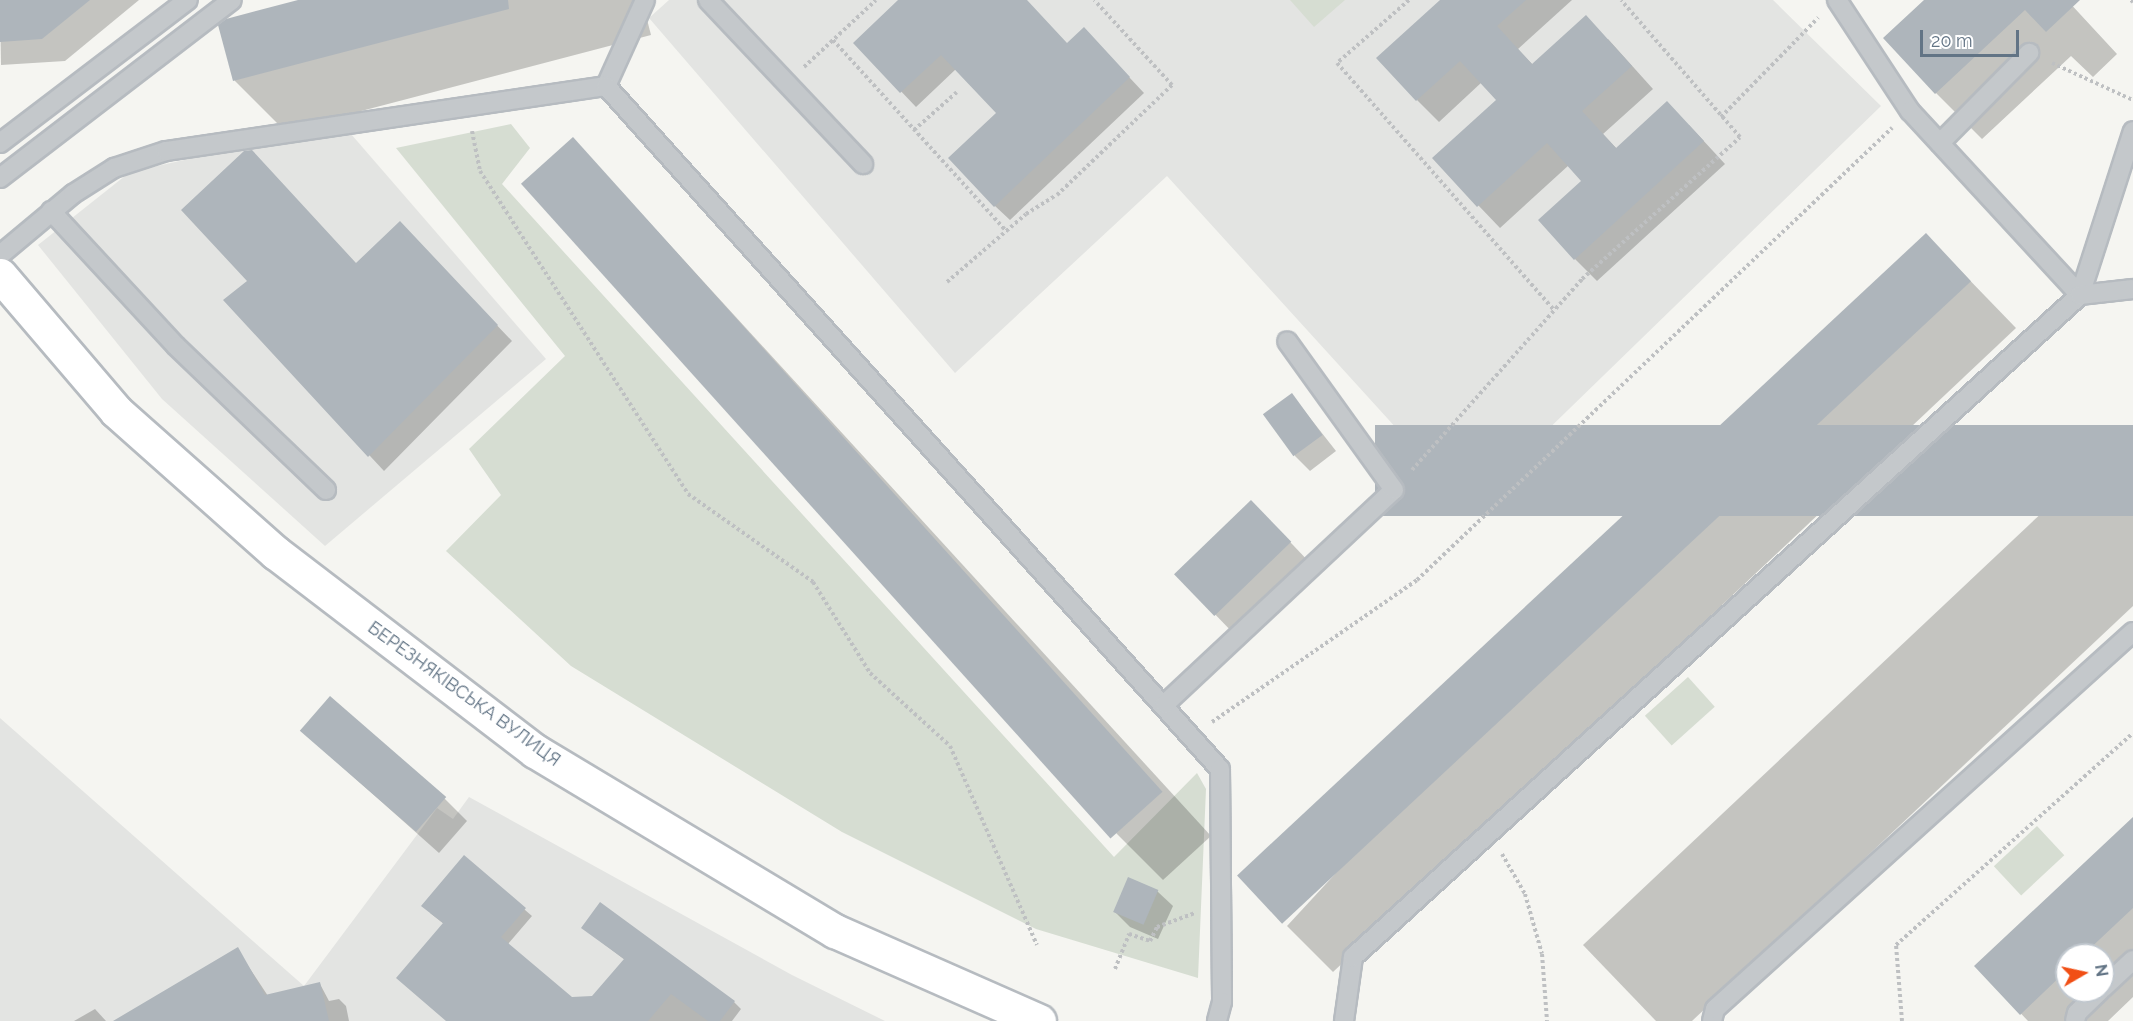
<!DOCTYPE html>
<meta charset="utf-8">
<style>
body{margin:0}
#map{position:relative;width:2133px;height:1021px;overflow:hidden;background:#f5f5f1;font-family:Raleway,sans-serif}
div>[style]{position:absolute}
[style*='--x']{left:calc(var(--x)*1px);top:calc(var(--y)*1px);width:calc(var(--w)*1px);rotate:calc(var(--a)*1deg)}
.built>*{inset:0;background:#e3e4e2}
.green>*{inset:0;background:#d6ddd2;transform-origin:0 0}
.shadow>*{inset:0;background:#0003}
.building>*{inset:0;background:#aeb5bb;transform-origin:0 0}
.path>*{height:4px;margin-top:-2px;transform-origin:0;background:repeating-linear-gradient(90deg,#bec0c2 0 3px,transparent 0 6px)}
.roads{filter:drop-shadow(2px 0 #b6bbc0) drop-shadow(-2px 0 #b6bbc0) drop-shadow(0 2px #b6bbc0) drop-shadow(0 -2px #b6bbc0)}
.lane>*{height:18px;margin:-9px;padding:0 9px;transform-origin:9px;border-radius:9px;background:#c4c8cb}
.secondary>*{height:33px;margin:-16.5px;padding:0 16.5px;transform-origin:16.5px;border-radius:16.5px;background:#fff}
span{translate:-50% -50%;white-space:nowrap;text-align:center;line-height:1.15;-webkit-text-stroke:6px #fff;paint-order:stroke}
.street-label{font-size:18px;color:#627485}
.north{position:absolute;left:2055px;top:943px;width:60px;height:60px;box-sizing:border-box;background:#fff;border:2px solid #c0c7ce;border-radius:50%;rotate:81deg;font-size:16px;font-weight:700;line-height:24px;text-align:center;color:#627485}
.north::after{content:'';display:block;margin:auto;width:21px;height:27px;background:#f14f15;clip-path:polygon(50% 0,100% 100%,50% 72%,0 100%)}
.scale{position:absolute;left:1920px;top:30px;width:99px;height:27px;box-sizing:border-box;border:3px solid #627485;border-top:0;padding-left:8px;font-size:18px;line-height:21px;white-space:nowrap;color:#627485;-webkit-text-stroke:4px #fff;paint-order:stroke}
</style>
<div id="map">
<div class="built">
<i style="clip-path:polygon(669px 0,1773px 0,1881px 106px,1468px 507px,1167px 176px,955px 373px,649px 18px)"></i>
<i style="clip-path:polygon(351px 134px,546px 359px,325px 546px,162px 399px,38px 245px,130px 172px,225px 151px)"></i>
<i style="clip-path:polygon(0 718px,304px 986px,437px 808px,453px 819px,469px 797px,792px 975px,885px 1021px,0 1021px)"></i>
</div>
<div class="green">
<i style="clip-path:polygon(1290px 0,1345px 0,1314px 27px)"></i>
<i style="clip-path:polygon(511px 124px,530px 148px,502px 184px,1114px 857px,1197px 773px,1206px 789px,1198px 978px,1036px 929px,842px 832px,571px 666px,446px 551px,501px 495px,469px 449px,565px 356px,396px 148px)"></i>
<i style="left:1688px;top:677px;width:40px;height:58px;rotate:48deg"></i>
<i style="left:2037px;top:826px;width:40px;height:59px;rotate:47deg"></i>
</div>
<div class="shadow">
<i style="clip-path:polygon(0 0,139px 0,65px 61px,1px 65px)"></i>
<i style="clip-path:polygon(303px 0,642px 0,651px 35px,285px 131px,235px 81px,220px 25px)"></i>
<i style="clip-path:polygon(900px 0,1068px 45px,1099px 45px,1144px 93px,1010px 220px,995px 206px,998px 113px,956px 69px,916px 107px,855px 43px)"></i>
<i style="clip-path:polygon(1442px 0,1572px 0,1518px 49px,1533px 65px,1608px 39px,1653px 89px,1603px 134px,1617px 149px,1689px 125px,1725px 164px,1597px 281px,1575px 259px,1583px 181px,1569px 165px,1500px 228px,1434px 159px,1498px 100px,1482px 82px,1439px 122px,1417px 100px)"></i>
<i style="clip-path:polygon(1926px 0,2067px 0,2117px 54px,2093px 77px,2071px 56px,1982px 139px,1936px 93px)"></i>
<i style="clip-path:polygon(573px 139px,1211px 836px,1163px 880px,1117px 834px)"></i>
<i style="clip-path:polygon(1926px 235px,2016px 328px,1333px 972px,1287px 926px)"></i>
<i style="clip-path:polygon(414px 238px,512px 341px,384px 471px,226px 301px,356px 264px)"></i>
<i style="clip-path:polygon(1292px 395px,1336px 451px,1310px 471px,1295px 456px)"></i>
<i style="clip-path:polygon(2133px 427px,2133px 606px,1692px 1021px,1656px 1021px,1583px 945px)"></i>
<i style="clip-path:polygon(1273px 524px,1312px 565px,1237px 637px,1176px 574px)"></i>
<i style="clip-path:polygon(302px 731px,445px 799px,467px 821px,439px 853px)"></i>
<i style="clip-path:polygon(evenodd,2133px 819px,2133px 997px,2108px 1021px,2028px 1021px,1976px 966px,2133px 819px,2067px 955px,2103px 955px,2103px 991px,2067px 991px,2067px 955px)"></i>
<i style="clip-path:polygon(464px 857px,532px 916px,508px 944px,571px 999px,593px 997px,625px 960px,583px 928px,734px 1002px,741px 1009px,732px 1021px,448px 1021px,444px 924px,430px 913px)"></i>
<i style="clip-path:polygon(1157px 891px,1173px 906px,1158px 939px,1130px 927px,1115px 912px)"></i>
<i style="clip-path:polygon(237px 949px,268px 996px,320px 984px,329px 1001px,339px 999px,346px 1006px,349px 1021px,115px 1021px)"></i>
<i style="clip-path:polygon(95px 1009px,106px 1021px,74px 1021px)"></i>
</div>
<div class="building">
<i style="clip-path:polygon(0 0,90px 0,42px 39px,0 42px)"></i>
<i style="clip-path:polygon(298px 0,508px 0,509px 9px,233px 81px,218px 25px,226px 19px)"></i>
<i style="clip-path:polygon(898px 0,1027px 0,1067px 43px,1084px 27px,1130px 77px,994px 207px,948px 158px,996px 113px,941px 55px,900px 93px,853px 43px)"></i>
<i style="clip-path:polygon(1440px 0,1526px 0,1497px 26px,1532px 64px,1586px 15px,1632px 66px,1582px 111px,1616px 148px,1667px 101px,1704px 141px,1574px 260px,1538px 220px,1581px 181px,1547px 143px,1477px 207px,1432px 158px,1496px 100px,1460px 61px,1416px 101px,1376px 58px)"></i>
<i style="clip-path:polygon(1924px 0,2080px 0,2046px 32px,2025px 10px,1935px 94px,1883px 38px)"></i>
<i style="left:573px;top:137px;width:881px;height:70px;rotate:48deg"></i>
<i style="clip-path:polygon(252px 150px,356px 263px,400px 221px,498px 325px,368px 457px,223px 300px,247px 281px,181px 210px,244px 151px)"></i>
<i style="left:1926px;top:233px;width:66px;height:942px;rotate:47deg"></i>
<i style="left:1292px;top:393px;width:52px;height:36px;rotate:54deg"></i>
<i style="left:2133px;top:425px;width:91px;height:758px;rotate:90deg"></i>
<i style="left:1251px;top:500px;width:58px;height:107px;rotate:46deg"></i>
<i style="left:330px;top:696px;width:154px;height:46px;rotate:41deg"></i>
<i style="clip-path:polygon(2133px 817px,2133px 908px,2083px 955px,2067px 955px,2067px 970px,2020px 1015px,1974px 966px)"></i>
<i style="clip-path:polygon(464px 855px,526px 908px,501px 937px,572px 997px,592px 996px,624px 959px,581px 928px,600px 902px,735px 1001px,720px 1021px,708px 1021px,671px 994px,648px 1021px,446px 1021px,396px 978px,443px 923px,421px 906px)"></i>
<i style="left:1128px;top:877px;width:33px;height:38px;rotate:23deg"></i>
<i style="clip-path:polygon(238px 947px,265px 995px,320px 982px,329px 1021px,113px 1021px)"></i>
</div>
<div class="path">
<i style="--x:1409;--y:0;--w:96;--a:138.8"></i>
<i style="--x:1337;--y:63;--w:329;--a:48.7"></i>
<i style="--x:2131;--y:0;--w:3;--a:45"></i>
<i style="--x:833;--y:40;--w:258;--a:47.8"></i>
<i style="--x:2052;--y:63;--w:89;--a:24.6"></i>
<i style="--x:804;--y:67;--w:98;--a:-42.9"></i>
<i style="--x:1721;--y:117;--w:139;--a:-45.6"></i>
<i style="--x:914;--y:130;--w:57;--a:-41.5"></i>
<i style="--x:472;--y:131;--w:41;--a:78.7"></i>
<i style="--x:480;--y:171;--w:384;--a:57.2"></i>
<i style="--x:688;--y:494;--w:153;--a:35.1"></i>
<i style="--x:813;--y:582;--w:107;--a:57.9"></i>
<i style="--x:870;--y:673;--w:108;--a:42.4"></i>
<i style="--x:950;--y:746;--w:217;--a:66.4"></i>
<i style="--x:947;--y:282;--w:104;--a:-40.7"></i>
<i style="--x:1026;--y:214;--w:36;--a:-32"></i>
<i style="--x:1057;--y:195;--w:159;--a:-43.7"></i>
<i style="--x:1172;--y:85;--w:115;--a:-132.5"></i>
<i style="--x:1412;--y:470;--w:256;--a:-48.3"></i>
<i style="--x:1582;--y:279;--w:212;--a:-41.9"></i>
<i style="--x:1740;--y:137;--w:181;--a:-131"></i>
<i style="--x:1212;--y:722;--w:249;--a:-34.7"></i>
<i style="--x:1417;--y:580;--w:656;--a:-43.58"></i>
<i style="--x:1502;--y:854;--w:46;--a:60.1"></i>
<i style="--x:1525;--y:894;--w:62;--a:74.2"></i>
<i style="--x:1542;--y:954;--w:67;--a:85.7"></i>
<i style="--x:1115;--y:969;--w:38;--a:-68"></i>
<i style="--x:1129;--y:934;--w:22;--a:18"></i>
<i style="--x:1150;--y:941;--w:16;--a:-63"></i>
<i style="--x:1157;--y:927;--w:40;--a:-20.2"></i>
<i style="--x:1902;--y:1021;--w:76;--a:-94.5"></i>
<i style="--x:1896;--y:945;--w:318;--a:-41.8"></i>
</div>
<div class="roads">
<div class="lane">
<i style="--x:708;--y:0;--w:226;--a:46.6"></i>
<i style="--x:1837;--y:0;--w:133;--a:56.7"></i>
<i style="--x:1910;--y:111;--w:251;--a:47.3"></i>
<i style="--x:2080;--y:295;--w:172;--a:-72.1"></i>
<i style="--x:606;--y:86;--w:94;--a:-65.6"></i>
<i style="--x:0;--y:143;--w:236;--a:-37.3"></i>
<i style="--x:1940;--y:143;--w:127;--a:-45.3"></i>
<i style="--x:0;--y:178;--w:292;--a:-37.5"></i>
<i style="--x:51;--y:211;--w:184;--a:47.2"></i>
<i style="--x:176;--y:346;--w:208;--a:43.8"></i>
<i style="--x:0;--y:255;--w:95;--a:-39.9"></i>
<i style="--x:73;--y:194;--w:49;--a:-32.4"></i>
<i style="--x:114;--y:168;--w:55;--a:-18.1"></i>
<i style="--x:166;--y:151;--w:445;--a:-8.4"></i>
<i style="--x:606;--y:86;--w:918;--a:48.05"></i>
<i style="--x:1220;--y:769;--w:233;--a:89.5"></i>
<i style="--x:1222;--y:1002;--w:20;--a:105"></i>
<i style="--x:1165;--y:704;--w:313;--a:-43.1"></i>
<i style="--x:1394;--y:490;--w:183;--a:-125.7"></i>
<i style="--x:2103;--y:988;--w:41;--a:-43"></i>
<i style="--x:1344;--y:1021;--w:65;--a:-82"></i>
<i style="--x:1353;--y:957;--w:983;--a:-42.32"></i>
<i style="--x:2080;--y:295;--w:53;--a:-6.5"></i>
<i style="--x:1712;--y:1021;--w:12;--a:-76"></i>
<i style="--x:1715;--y:1009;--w:563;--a:-42.05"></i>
<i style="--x:2075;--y:1021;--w:8;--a:-76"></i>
<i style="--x:2077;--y:1013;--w:32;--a:-44"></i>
</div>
<div class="secondary">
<i style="--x:0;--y:275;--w:179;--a:49.5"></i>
<i style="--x:116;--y:411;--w:214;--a:41.6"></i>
<i style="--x:276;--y:553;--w:326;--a:37.4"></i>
<i style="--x:535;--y:751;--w:350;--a:31"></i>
<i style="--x:835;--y:931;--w:223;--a:23.8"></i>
</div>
</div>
<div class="street-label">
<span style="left:464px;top:694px;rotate:36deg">БЕРЕЗНЯКІВСЬКА ВУЛИЦЯ</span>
</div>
<div class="north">N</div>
<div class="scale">20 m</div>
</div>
